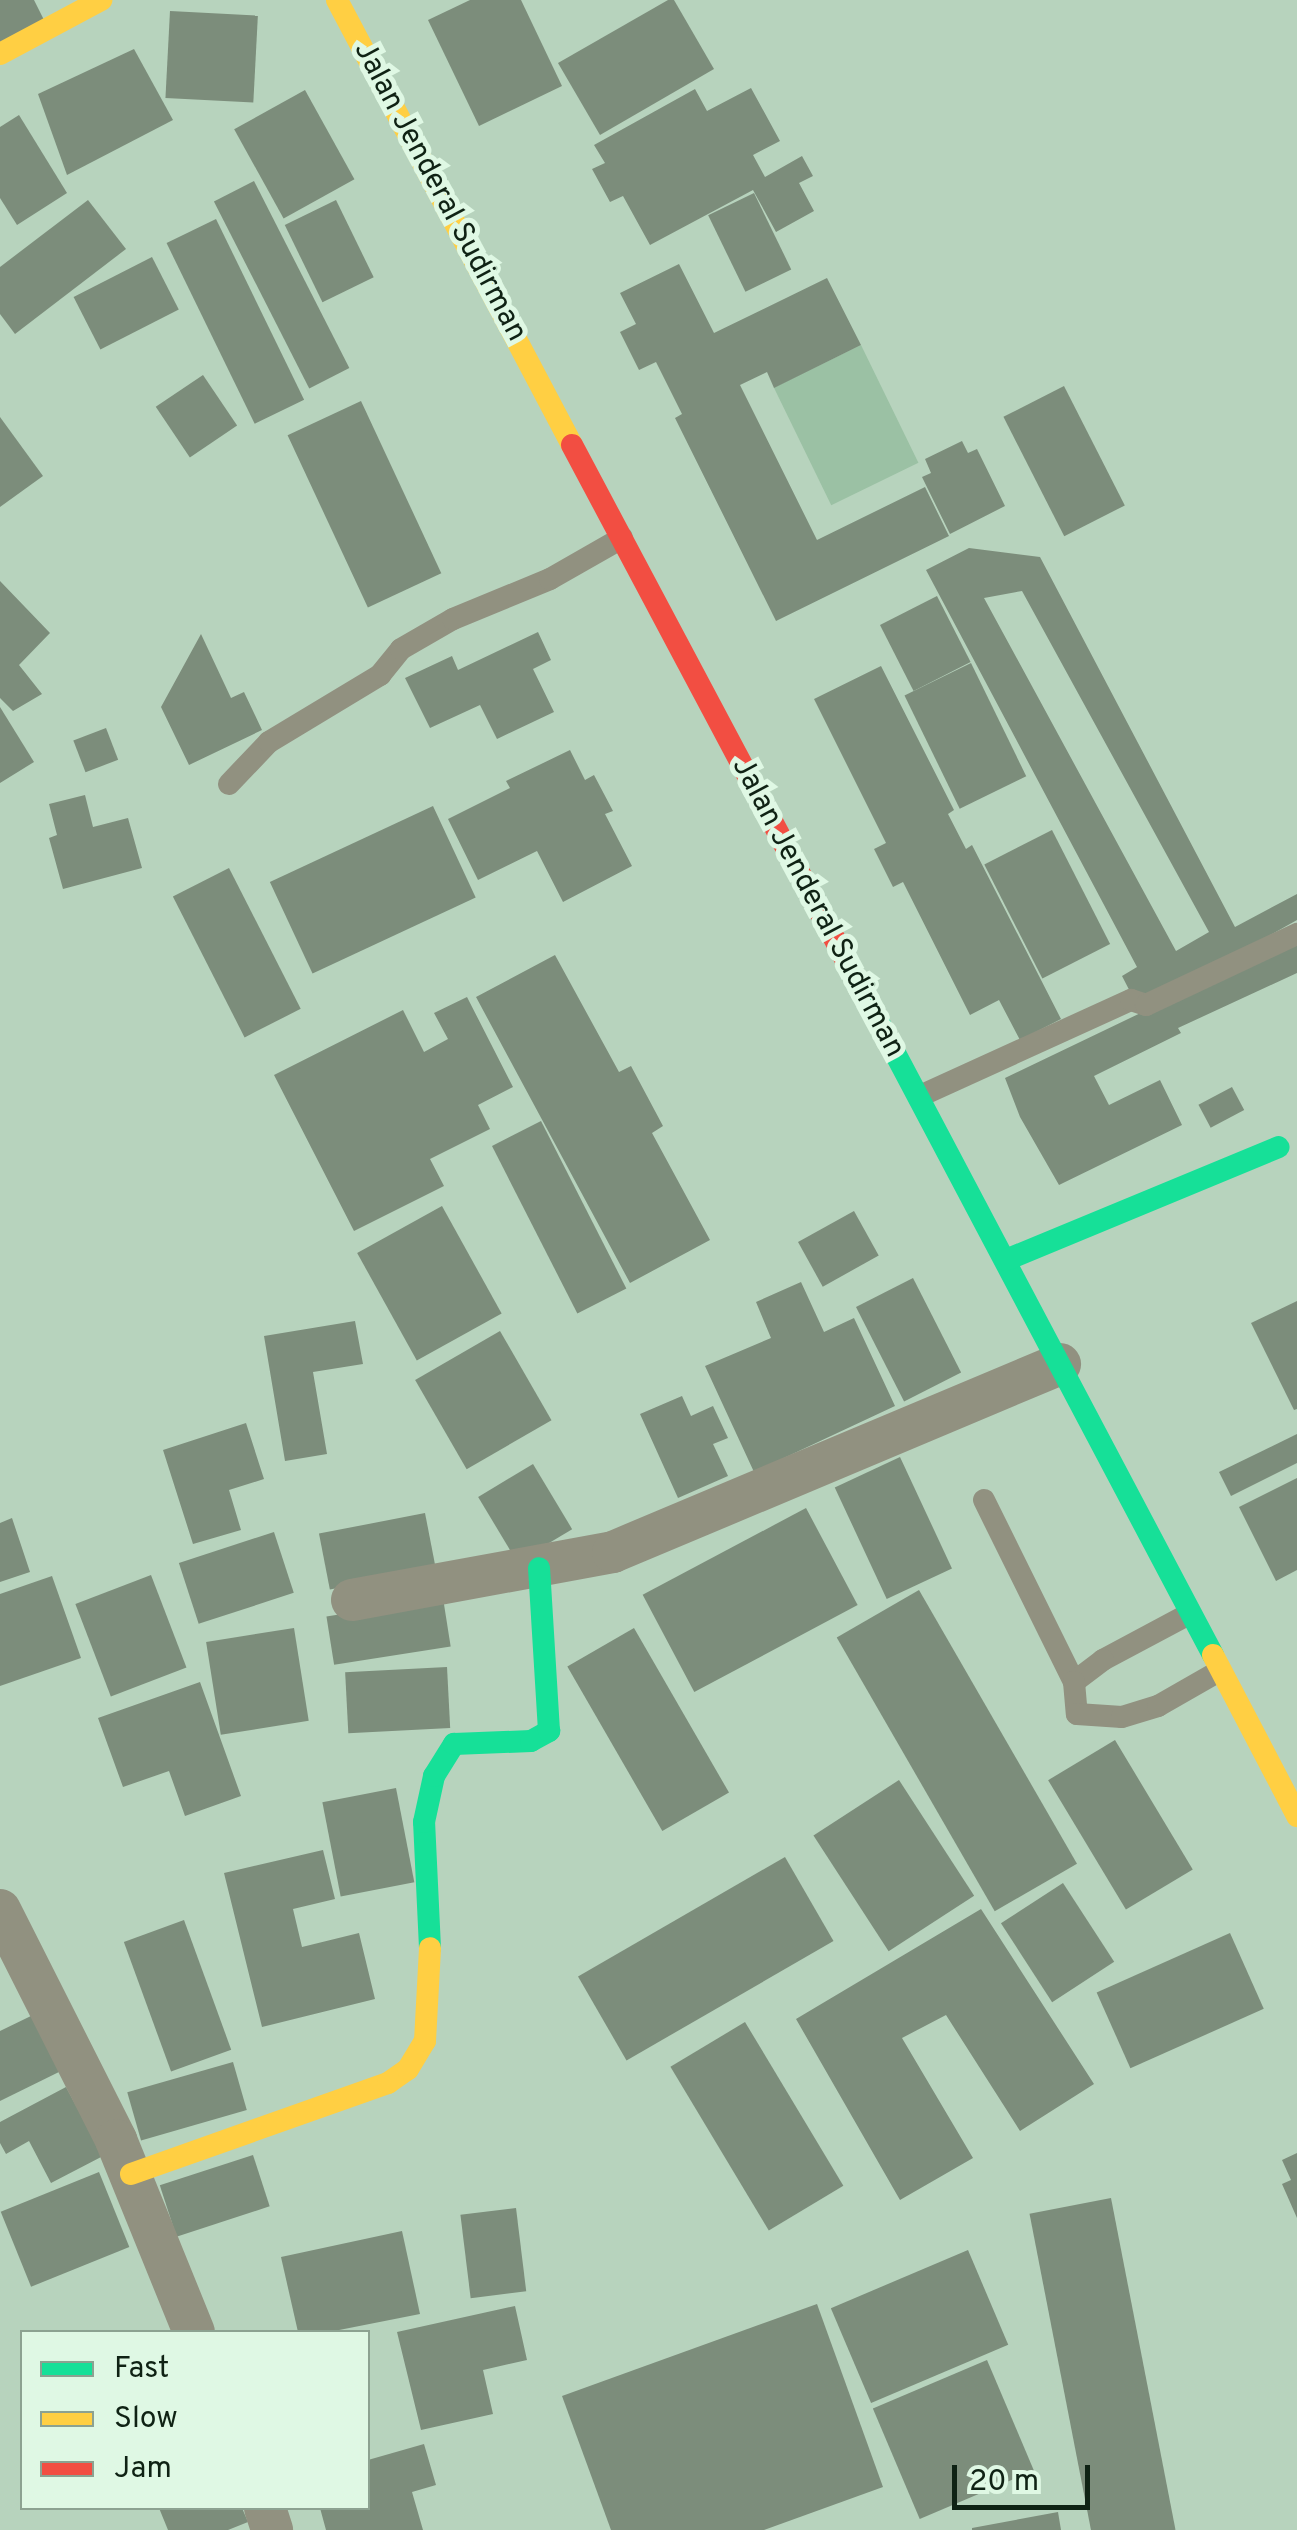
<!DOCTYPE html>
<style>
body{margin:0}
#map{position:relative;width:1297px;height:2530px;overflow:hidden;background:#b7d3bd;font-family:Overpass,sans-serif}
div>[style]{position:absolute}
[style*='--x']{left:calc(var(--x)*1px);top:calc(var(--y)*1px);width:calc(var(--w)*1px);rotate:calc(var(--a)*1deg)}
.green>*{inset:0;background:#9bc1a4;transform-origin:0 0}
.building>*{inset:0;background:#7c8d7b;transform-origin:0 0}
.lane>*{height:22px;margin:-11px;padding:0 11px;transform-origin:11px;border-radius:11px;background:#919180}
.street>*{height:42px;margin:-21px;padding:0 21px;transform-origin:21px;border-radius:21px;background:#919180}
.fast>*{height:22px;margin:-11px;padding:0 11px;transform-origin:11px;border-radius:11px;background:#16e098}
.slow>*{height:22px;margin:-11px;padding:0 11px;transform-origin:11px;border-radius:11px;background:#ffcf43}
.jam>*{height:22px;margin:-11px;padding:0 11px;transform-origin:11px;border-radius:11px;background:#f24e42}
span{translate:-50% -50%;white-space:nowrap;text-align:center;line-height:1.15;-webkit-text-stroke:10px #dff8e4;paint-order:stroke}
.street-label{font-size:30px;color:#0f2214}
.legend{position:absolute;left:20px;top:2330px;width:350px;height:180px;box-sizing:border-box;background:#dff8e4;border:2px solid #8ca291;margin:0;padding:12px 18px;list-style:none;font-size:30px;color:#0f2214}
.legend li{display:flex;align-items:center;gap:20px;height:50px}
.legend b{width:50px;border:2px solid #8ca291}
.scale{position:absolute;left:952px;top:2465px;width:138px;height:45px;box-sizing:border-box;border:5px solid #0f2214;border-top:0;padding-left:12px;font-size:30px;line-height:35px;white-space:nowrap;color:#0f2214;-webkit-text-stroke:8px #dff8e4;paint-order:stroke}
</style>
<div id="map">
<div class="green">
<i style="left:861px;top:345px;width:131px;height:97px;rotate:64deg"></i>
</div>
<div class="building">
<i style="clip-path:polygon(0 0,34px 0,47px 26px,0 49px)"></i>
<i style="clip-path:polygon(470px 0,521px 0,562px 86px,479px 126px,428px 20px)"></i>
<i style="clip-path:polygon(668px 0,674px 0,714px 69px,600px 135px,558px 63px)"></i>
<i style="left:170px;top:11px;width:88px;height:87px;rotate:3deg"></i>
<i style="clip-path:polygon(134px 49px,173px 120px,67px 175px,38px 94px)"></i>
<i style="clip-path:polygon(751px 88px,780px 141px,753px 155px,765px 177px,802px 156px,813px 176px,799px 183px,814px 211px,776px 232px,753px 190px,650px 245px,623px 196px,610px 202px,592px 169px,605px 163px,594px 145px,695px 89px,707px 111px)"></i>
<i style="left:305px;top:90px;width:102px;height:81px;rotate:61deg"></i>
<i style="clip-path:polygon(19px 115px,67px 193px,17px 225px,0 198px,0 127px)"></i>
<i style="left:254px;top:181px;width:210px;height:45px;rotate:63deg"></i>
<i style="left:754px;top:193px;width:85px;height:51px;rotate:64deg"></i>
<i style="clip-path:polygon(88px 200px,126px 249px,15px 334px,0 314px,0 267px)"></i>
<i style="left:336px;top:200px;width:86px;height:57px;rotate:64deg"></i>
<i style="left:216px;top:219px;width:201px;height:55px;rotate:64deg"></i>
<i style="left:152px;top:257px;width:59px;height:88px;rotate:63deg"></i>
<i style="clip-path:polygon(679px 264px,714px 333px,827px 278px,861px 345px,774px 388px,767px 372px,740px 385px,817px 540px,925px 487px,949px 536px,776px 621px,675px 418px,682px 414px,656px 362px,639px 370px,620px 332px,636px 324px,620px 293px)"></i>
<i style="left:203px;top:375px;width:61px;height:57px;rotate:56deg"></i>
<i style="left:1064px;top:386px;width:134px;height:68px;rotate:63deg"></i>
<i style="left:361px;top:401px;width:190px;height:81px;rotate:65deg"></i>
<i style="clip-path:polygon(0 417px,43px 476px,0 507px)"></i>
<i style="clip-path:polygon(962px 441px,968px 453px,977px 449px,1005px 506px,950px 534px,922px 477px,931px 473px,925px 459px)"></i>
<i style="clip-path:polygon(evenodd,969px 548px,1040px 557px,1235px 927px,1297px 894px,1297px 920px,1139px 1009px,1122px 976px,1137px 967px,926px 570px,969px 548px,1022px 591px,1209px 932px,1176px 951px,984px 598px,1022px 591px)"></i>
<i style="clip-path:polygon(0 581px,50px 633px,19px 665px,42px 694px,13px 711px,0 698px)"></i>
<i style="left:937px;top:596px;width:74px;height:64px;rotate:63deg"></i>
<i style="clip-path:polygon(538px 632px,551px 660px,533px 669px,554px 712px,497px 739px,480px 705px,430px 728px,405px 678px,452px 656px,458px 670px)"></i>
<i style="clip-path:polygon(201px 634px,231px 698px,244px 692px,262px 730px,189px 765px,161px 707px)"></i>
<i style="left:971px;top:663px;width:126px;height:74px;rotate:64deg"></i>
<i style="clip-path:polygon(881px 666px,954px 810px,948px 814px,966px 849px,972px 845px,1061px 1019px,1020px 1040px,999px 1000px,970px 1015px,903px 882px,893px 887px,874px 849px,886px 843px,814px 699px)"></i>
<i style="clip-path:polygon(0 707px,34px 762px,0 783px)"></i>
<i style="left:106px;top:728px;width:34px;height:35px;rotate:69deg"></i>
<i style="clip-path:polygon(570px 750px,585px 780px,594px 775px,613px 811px,605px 814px,632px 866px,563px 902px,537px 851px,478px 880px,448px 819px,510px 788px,506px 781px)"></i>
<i style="clip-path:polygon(85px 795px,93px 827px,128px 818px,142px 868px,63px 889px,49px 838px,57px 835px,49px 804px)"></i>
<i style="left:433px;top:806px;width:101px;height:180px;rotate:65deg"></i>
<i style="left:1052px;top:830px;width:128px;height:76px;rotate:63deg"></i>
<i style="left:229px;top:868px;width:158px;height:63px;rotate:63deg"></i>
<i style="clip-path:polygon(1297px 938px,1297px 973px,1178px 1028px,1181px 1033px,1094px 1076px,1109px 1105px,1160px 1080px,1182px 1125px,1059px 1185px,1020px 1117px,1005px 1078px)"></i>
<i style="clip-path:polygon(555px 955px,619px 1072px,631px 1066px,663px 1126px,652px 1133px,710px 1240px,630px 1283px,476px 997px)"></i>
<i style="clip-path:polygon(467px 997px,513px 1087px,478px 1105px,490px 1129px,430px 1159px,444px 1186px,354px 1231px,274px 1075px,403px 1010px,424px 1052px,448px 1039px,434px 1013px)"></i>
<i style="left:1232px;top:1087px;width:26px;height:38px;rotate:62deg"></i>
<i style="left:541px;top:1121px;width:188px;height:55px;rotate:63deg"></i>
<i style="left:442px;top:1206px;width:123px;height:97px;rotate:61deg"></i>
<i style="left:854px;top:1211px;width:51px;height:64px;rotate:61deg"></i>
<i style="left:913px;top:1278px;width:106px;height:64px;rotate:63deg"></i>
<i style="clip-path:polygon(801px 1282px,824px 1332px,854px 1318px,895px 1406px,754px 1472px,705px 1366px,771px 1338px,756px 1302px)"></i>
<i style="clip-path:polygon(1297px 1301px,1297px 1409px,1294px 1410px,1251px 1323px)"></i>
<i style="clip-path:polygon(355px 1321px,363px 1364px,313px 1372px,327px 1454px,285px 1461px,264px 1336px)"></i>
<i style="left:500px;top:1331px;width:103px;height:98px;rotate:60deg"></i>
<i style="clip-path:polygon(682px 1396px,691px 1416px,713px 1406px,728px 1438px,713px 1444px,728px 1476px,678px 1498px,640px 1414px)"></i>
<i style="clip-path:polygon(246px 1423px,264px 1479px,229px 1490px,241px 1530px,193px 1544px,163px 1450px)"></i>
<i style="clip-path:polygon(1297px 1434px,1297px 1463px,1231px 1496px,1219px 1472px)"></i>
<i style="left:900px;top:1457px;width:123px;height:72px;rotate:65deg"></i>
<i style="left:533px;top:1464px;width:76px;height:64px;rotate:59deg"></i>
<i style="clip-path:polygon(1297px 1478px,1297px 1570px,1276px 1581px,1239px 1507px)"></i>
<i style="left:806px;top:1508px;width:110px;height:185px;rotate:62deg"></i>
<i style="left:425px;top:1513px;width:57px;height:108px;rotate:79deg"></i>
<i style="clip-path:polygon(12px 1518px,30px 1572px,0 1582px,0 1523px)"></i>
<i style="left:274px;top:1532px;width:64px;height:100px;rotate:72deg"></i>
<i style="left:151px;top:1575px;width:99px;height:81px;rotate:69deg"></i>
<i style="clip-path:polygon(52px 1576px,81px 1658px,0 1686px,0 1594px)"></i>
<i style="left:919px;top:1590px;width:316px;height:95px;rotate:60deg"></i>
<i style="left:443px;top:1598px;width:49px;height:118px;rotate:81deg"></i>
<i style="left:294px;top:1628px;width:94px;height:89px;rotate:81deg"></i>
<i style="left:634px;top:1628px;width:190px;height:77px;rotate:60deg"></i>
<i style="left:447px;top:1667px;width:61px;height:102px;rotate:87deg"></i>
<i style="clip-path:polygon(200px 1682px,241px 1796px,185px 1816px,169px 1771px,123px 1787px,98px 1718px)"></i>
<i style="left:1115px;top:1740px;width:151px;height:78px;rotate:59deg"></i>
<i style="left:899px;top:1780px;width:138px;height:102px;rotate:57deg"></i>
<i style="left:396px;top:1788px;width:96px;height:75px;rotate:79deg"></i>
<i style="clip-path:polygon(323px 1850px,335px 1899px,293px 1909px,302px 1947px,359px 1933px,375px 1999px,262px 2027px,224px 1873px)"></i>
<i style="left:785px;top:1857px;width:97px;height:239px;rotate:60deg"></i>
<i style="left:1063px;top:1883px;width:94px;height:74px;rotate:57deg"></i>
<i style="clip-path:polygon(981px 1909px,1094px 2084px,1020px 2131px,946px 2015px,902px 2038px,973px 2158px,900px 2200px,796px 2019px)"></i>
<i style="left:184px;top:1920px;width:138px;height:64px;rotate:70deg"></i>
<i style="left:1230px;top:1933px;width:83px;height:146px;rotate:66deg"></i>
<i style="clip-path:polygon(33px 2015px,61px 2071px,0 2101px,0 2031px)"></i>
<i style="left:745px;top:2022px;width:191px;height:87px;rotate:59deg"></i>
<i style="left:233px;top:2062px;width:50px;height:110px;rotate:74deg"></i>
<i style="clip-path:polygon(66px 2087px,103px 2156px,51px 2183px,29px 2141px,6px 2154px,0 2143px,0 2122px)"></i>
<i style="clip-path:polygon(1297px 2153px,1297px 2218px,1282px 2184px,1291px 2180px,1282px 2160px)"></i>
<i style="left:253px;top:2155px;width:54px;height:98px;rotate:72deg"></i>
<i style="left:99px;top:2172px;width:81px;height:106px;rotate:68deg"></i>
<i style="left:1111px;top:2198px;width:338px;height:83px;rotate:79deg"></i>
<i style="left:516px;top:2208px;width:84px;height:56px;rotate:83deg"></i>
<i style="clip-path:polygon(402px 2231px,420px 2314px,329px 2332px,298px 2332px,281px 2257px)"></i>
<i style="left:968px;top:2250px;width:103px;height:149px;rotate:67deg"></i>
<i style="clip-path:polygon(817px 2304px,883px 2487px,764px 2530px,611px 2530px,562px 2396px)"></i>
<i style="clip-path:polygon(515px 2306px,527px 2360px,483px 2370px,493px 2414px,421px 2430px,397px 2332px)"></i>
<i style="left:987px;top:2360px;width:120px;height:124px;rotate:67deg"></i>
<i style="clip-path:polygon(424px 2444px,436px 2485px,412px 2492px,423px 2530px,326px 2530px,320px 2508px,368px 2508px,368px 2460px)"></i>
<i style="clip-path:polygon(159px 2508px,242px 2508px,248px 2522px,228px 2530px,168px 2530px)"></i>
<i style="clip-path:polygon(1058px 2512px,1061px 2530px,972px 2530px,972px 2528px)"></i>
</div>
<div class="lane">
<i style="--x:229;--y:784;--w:58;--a:-46.4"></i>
<i style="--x:269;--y:742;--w:130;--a:-31.1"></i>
<i style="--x:380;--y:675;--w:33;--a:-51"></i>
<i style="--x:401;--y:649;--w:60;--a:-30"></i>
<i style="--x:453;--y:619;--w:105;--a:-22.4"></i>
<i style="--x:550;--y:579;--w:83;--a:-29.7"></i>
<i style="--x:920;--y:1096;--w:232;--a:-24.5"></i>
<i style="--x:1131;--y:1000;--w:16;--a:18"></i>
<i style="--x:1146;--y:1005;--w:167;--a:-25.2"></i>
<i style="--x:984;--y:1500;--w:203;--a:63.7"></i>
<i style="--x:1189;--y:1614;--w:98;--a:151.9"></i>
<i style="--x:1103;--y:1660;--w:36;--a:143"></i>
<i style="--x:1074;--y:1682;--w:32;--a:85"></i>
<i style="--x:1077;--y:1714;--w:45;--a:3.8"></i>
<i style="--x:1122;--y:1717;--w:38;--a:-17"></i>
<i style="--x:1158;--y:1706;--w:70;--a:-29.8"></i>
</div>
<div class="street">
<i style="--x:352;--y:1600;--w:265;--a:-10.4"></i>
<i style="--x:613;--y:1552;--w:485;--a:-22.8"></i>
<i style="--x:0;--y:1910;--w:258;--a:63.2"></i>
<i style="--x:116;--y:2140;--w:207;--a:67.9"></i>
<i style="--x:265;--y:2508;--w:23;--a:72"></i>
</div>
<div class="fast">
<i style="--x:859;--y:985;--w:758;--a:62.15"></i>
<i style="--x:1006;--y:1260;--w:295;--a:-22.5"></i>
<i style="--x:430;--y:1948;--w:126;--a:-92.7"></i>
<i style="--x:424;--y:1822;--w:47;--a:-77.7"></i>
<i style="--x:434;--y:1776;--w:38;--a:-58"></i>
<i style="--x:454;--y:1744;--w:77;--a:-2.2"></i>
<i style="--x:531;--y:1741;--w:21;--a:-29"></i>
<i style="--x:549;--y:1731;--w:163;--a:-93.5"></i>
</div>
<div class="slow">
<i style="--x:337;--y:0;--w:503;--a:62.16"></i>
<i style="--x:0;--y:54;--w:115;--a:-28.1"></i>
<i style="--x:1213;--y:1655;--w:182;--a:62.4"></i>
<i style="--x:131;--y:2174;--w:273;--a:-19.5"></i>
<i style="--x:388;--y:2083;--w:24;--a:-35"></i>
<i style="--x:408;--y:2069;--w:33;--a:-59"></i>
<i style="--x:425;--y:2041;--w:93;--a:-86.9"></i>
</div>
<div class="jam">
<i style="--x:572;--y:445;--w:612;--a:62.01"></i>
</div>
<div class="street-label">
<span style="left:439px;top:192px;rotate:62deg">Jalan Jenderal Sudirman</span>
<span style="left:817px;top:908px;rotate:62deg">Jalan Jenderal Sudirman</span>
</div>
<ul class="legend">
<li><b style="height:12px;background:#16e098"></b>Fast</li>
<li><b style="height:12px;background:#ffcf43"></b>Slow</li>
<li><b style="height:12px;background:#f24e42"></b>Jam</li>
</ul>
<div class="scale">20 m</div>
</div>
